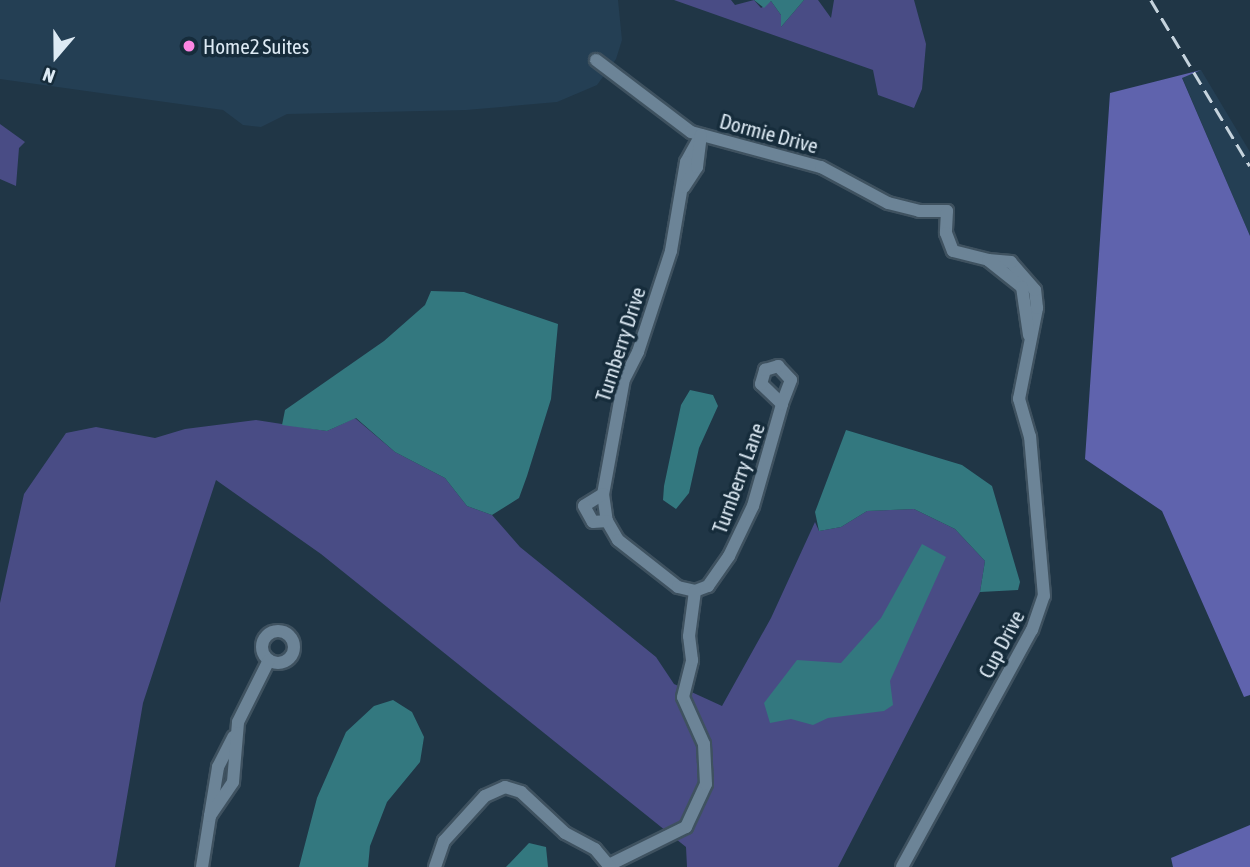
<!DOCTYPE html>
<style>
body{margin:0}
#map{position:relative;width:1250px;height:867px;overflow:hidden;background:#203646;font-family:"Asap Condensed",sans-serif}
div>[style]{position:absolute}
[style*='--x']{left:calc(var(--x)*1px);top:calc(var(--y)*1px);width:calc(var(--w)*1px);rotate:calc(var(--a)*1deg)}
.built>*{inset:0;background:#243f54}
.green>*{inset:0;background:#494c85}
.forest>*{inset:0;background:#5f63ad}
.water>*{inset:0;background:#33787f}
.roads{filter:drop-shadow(2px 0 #3f5260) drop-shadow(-2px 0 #3f5260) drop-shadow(0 2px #3f5260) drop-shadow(0 -2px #3f5260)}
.minor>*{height:12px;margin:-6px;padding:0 6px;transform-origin:6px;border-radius:6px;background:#6c8497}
.minor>.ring{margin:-6px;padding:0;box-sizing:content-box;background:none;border:12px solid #6c8497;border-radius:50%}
.rail>*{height:2.5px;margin-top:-1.25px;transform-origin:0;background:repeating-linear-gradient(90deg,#c5d3dd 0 14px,transparent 0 21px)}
.dots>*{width:19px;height:19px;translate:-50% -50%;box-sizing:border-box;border:4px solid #162c3b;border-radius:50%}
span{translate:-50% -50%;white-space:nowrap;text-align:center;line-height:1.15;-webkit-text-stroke:7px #162c3b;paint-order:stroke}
.poi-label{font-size:21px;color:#ddeaf4}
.left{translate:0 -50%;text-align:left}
.street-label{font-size:21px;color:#ddeaf4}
.north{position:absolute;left:21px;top:21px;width:70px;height:70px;-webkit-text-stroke:5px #162c3b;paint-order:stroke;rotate:200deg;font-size:19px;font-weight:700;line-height:28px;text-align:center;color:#ddeaf4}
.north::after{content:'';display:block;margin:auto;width:24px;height:32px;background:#ddeaf4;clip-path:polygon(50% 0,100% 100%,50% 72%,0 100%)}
</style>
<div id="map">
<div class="built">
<i style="clip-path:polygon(0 0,618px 0,622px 40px,616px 59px,597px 85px,557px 102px,466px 110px,287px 114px,261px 127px,243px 125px,223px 110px,0 79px)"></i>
<i style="clip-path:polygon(1201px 70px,1250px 152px,1250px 236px,1182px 77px)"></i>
</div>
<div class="green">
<i style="clip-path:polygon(674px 0,731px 0,735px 5px,754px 0,761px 8px,771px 1px,781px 15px,781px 27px,804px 0,818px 0,831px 18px,834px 0,914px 0,926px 44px,922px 89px,914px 108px,878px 95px,873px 70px)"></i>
<i style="clip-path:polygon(0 124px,25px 142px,19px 148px,16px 186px,0 179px)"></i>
<i style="clip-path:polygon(355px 418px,395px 452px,445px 478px,467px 506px,492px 515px,520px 547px,656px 657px,674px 684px,722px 706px,771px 618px,815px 522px,819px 531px,841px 527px,867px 511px,914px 509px,955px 529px,985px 561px,980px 592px,838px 867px,687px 867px,686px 847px,321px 554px,216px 480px,143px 703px,115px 867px,0 867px,0 603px,24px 494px,66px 433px,96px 427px,155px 438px,185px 429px,256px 420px,327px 431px)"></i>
</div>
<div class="forest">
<i style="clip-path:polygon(1201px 70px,1182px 78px,1250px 236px,1250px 695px,1244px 697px,1162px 511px,1085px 459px,1110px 93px)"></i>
<i style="clip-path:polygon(1250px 825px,1250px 867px,1173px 867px,1171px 858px)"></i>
</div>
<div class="water">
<i style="clip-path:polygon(754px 0,804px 0,781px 27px,781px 15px,771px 1px,764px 8px)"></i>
<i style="clip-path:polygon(431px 291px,464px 292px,558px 324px,551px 399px,527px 476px,519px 498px,492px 515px,467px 506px,445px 478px,395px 452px,356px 418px,327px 431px,282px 425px,285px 410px,384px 341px,425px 305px)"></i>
<i style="clip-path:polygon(690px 390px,713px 395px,718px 406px,699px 448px,689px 493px,676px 509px,663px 500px,664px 486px,681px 405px)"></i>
<i style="clip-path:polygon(846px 430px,962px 465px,992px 486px,1020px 582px,1018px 590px,980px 592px,985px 561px,955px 529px,914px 509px,867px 511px,841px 527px,819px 531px,815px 512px)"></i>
<i style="clip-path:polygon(922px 544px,946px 557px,890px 681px,893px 705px,884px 711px,828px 718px,813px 725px,791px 719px,770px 723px,764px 703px,797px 660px,841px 663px,881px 618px)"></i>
<i style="clip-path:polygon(393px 700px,412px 712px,424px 737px,420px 762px,387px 802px,370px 846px,368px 867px,299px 867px,317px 798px,346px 732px,374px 706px)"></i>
<i style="clip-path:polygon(529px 843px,546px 847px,548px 867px,506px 867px)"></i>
</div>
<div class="roads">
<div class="minor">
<i style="--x:596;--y:60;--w:119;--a:37.2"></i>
<i style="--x:691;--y:132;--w:135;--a:15.1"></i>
<i style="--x:821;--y:167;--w:76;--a:28.2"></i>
<i style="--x:888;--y:203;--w:32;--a:14"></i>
<i style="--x:919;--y:211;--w:28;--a:0"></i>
<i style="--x:947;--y:211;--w:22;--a:93"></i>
<i style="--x:946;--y:233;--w:19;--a:69"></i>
<i style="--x:953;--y:251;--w:36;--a:14"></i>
<i style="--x:701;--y:135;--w:31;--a:119"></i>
<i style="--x:686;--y:162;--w:90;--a:99.6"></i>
<i style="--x:671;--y:251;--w:106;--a:108.1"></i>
<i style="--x:638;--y:352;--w:30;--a:117"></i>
<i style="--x:624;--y:379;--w:117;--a:100.3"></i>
<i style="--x:603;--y:494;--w:27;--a:82"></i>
<i style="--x:607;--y:521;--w:22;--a:60"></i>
<i style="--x:618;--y:540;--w:76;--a:38.1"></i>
<i style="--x:678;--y:587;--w:17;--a:13"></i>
<i style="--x:695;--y:591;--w:14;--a:-21"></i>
<i style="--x:708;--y:586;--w:37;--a:-55"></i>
<i style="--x:729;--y:556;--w:55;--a:-64.4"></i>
<i style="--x:753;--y:506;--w:106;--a:-74.1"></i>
<i style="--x:684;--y:187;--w:24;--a:-57"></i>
<i style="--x:697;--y:167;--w:32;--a:-83"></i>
<i style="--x:778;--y:366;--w:19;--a:47"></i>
<i style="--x:791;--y:380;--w:26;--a:111"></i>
<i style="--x:782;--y:404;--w:29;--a:-136"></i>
<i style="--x:761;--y:384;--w:15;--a:-74"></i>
<i style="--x:765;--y:370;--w:14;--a:-17"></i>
<i style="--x:603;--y:494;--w:22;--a:148"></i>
<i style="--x:584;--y:506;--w:18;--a:61"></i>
<i style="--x:593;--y:522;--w:14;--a:-4"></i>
<i class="ring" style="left:262px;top:631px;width:20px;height:20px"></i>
<i style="--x:210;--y:816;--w:50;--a:-80.7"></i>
<i style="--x:218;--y:767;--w:34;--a:-63"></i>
<i style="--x:609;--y:865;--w:86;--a:-26.3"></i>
<i style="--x:686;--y:827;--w:47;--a:-65.1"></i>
<i style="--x:706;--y:784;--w:40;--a:-92.9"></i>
<i style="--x:704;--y:744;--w:51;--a:-114.1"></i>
<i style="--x:683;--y:697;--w:38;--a:-76"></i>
<i style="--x:692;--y:660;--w:24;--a:-97"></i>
<i style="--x:689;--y:636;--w:45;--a:-82.4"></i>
<i style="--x:202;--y:867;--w:52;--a:-81.1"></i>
<i style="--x:210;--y:816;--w:41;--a:-55.9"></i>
<i style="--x:233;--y:782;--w:60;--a:-85.2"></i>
<i style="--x:238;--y:722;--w:69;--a:-63.4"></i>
<i style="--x:435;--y:867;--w:28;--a:-71"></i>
<i style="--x:444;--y:841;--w:61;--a:-47.7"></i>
<i style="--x:485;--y:796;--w:22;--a:-24"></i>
<i style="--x:505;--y:787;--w:17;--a:17"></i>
<i style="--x:521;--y:792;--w:60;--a:43"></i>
<i style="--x:565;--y:833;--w:34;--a:28"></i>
<i style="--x:595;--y:849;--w:23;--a:50"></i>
<i style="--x:902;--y:867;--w:270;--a:-61.3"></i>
<i style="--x:1032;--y:630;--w:36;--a:-71"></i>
<i style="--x:1044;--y:596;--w:160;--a:-95"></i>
<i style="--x:1030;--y:437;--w:40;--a:-106"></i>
<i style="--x:1019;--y:399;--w:93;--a:-78.8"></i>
<i style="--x:1037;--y:308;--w:18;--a:-96"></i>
<i style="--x:1035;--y:290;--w:37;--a:-131"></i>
<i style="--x:1011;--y:262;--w:23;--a:-175"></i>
<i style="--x:988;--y:260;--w:43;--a:38.5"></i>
<i style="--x:1022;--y:287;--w:49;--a:81.7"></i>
</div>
</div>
<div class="rail">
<i style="--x:1151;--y:0;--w:193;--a:59.2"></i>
</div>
<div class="dots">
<i style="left:189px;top:46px;background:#fc86e3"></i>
</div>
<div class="poi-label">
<span class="left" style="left:203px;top:46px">Home2 Suites</span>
</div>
<div class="street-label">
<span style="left:769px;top:133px;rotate:15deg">Dormie Drive</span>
<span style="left:620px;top:344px;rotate:-72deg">Turnberry Drive</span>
<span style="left:738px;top:478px;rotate:-70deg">Turnberry Lane</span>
<span style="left:1001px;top:644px;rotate:-62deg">Cup Drive</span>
</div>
<div class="north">N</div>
</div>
